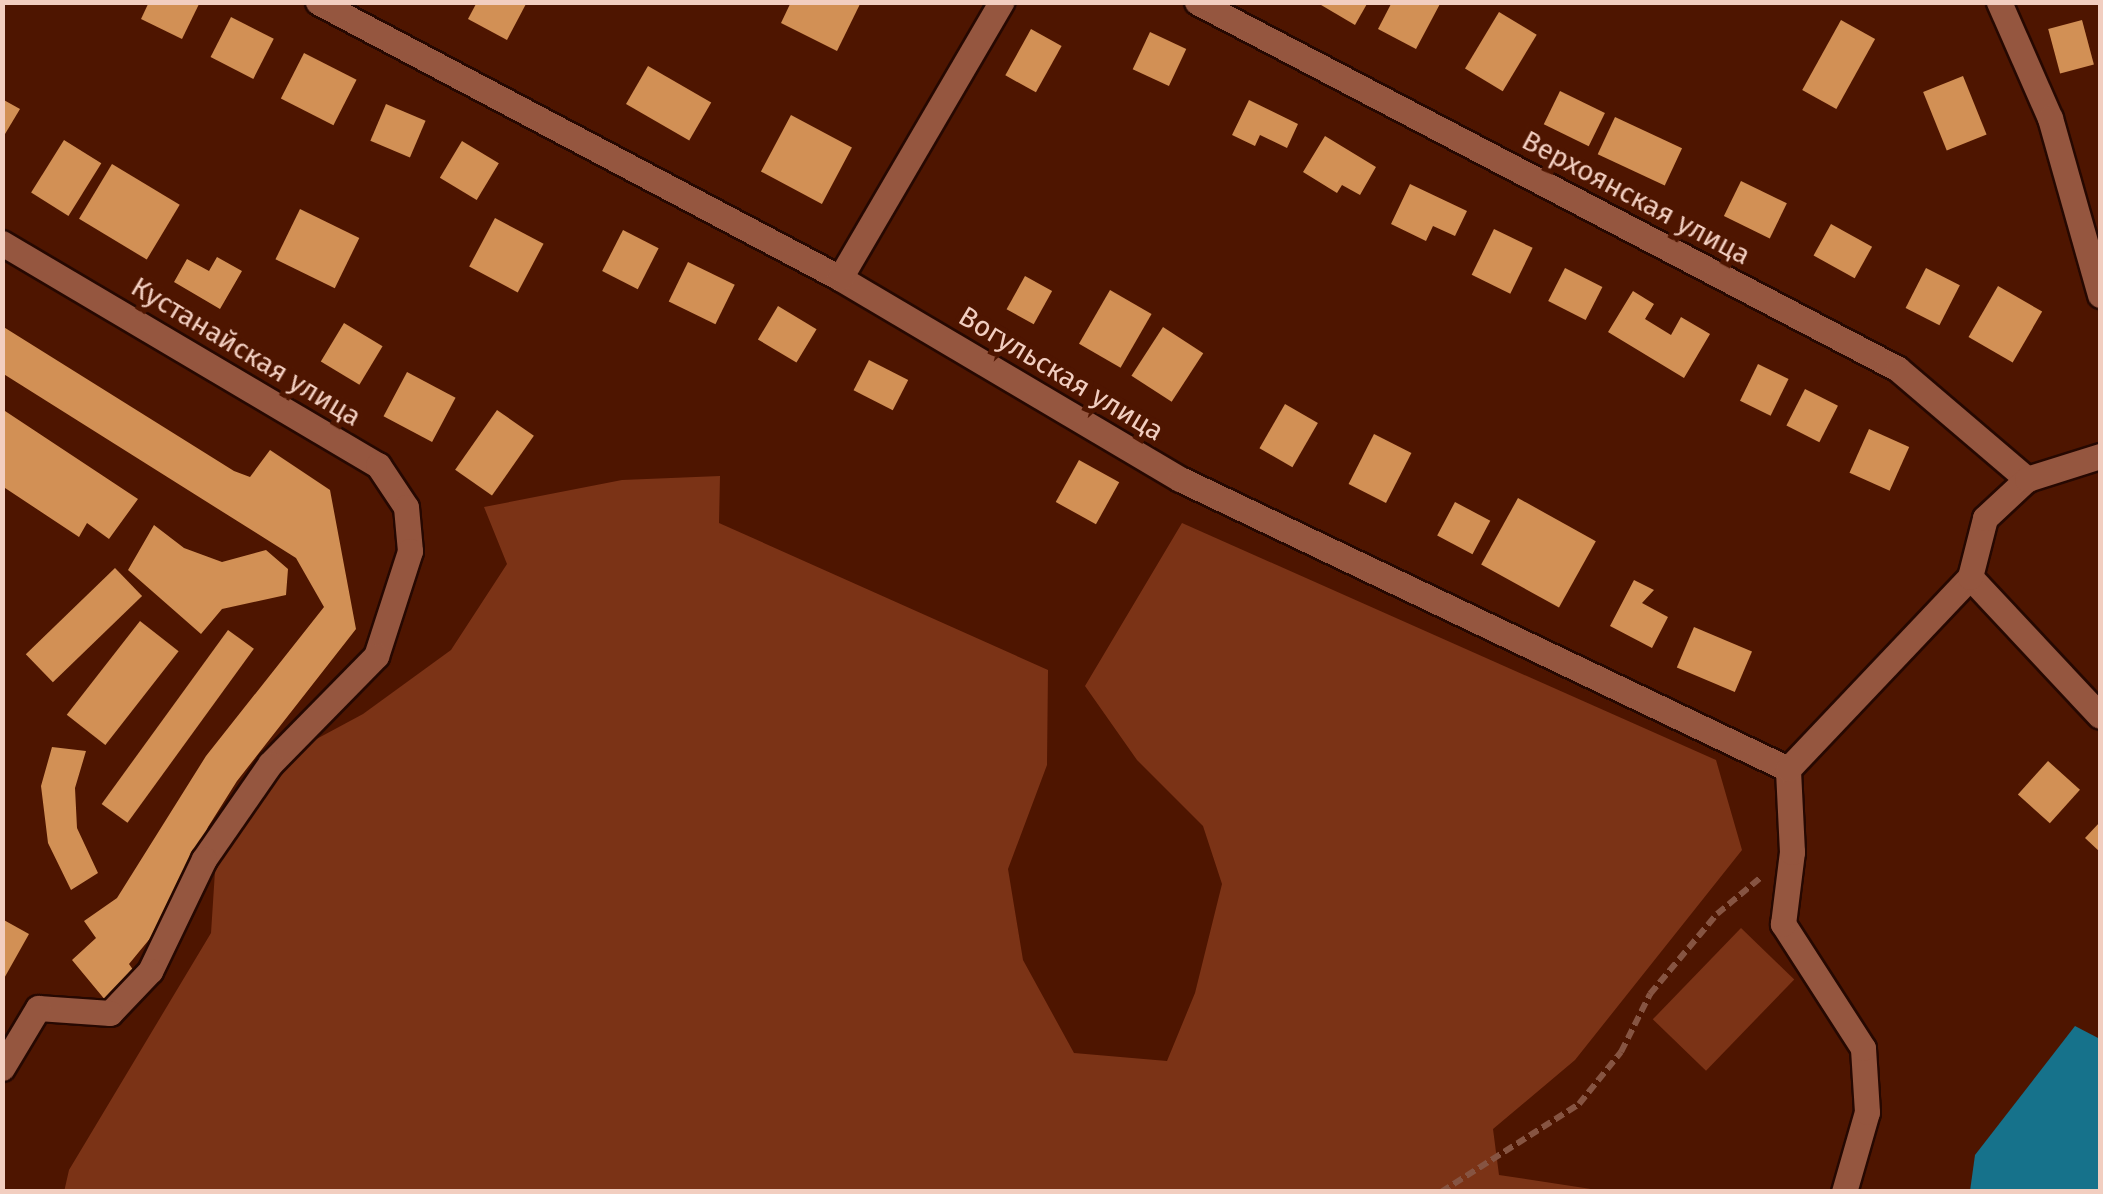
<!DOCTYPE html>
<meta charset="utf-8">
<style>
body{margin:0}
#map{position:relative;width:2103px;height:1194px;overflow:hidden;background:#4e1500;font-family:"Fira Sans",sans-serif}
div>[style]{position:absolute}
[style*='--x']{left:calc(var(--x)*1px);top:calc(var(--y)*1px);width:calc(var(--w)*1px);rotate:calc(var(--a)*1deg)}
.green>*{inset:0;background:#7b3316;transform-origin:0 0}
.water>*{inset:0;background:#16728b}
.building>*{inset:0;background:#d29055;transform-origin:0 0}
.path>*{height:6px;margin-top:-3px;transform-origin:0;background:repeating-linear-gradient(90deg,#865442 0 10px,transparent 0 15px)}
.roads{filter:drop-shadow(2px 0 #260801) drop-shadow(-2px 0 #260801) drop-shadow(0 2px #260801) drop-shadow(0 -2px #260801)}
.minor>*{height:25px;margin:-12.5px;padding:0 12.5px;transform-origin:12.5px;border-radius:12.5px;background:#95563f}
span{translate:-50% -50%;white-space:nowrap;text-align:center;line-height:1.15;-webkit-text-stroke:10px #4e1500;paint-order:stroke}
.street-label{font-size:28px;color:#f2cec0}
.frame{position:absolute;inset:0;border:5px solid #f2cec0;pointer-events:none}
</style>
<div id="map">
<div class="green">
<i style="clip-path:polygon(720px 476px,719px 523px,1048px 670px,1047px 765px,1008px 869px,1023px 960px,1074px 1053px,1167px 1061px,1195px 993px,1222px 884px,1203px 826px,1137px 760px,1085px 686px,1182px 523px,1716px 760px,1742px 850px,1575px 1060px,1493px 1129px,1499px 1175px,1604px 1191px,64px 1192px,69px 1170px,211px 933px,217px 840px,270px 764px,363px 714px,451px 650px,507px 564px,484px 507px,622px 480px)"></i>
<i style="left:1741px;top:928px;width:74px;height:127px;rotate:44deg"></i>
</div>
<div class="water">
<i style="clip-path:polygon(2075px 1026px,2100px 1039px,2100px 1191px,1970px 1191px,1975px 1155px)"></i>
</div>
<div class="building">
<i style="clip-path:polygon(149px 2px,200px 2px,182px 39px,141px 19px)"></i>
<i style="clip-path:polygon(477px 2px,527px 2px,507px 40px,468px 19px)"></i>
<i style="clip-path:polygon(791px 2px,861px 2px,837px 51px,781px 23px)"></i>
<i style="clip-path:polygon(1316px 2px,1368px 2px,1355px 25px)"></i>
<i style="clip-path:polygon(1392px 2px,1441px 2px,1416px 49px,1378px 29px)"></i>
<i style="left:1499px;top:12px;width:44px;height:66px;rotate:31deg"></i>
<i style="left:231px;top:17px;width:48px;height:45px;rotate:27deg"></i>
<i style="left:1841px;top:20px;width:39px;height:80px;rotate:29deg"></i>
<i style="left:2082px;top:20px;width:46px;height:35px;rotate:75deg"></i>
<i style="left:1031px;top:29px;width:35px;height:53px;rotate:29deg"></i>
<i style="left:1150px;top:32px;width:40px;height:41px;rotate:25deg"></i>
<i style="left:304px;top:53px;width:59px;height:51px;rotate:27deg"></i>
<i style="left:648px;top:66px;width:73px;height:44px;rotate:30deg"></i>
<i style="left:1963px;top:76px;width:63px;height:43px;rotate:68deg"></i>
<i style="left:1560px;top:91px;width:50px;height:37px;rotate:26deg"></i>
<i style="clip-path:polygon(2px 99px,20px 109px,2px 139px)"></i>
<i style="clip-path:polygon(1249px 100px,1298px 124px,1287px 148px,1260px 135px,1255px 146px,1232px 135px)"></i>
<i style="left:386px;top:104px;width:43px;height:40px;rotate:23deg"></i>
<i style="left:791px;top:115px;width:69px;height:64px;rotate:28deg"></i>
<i style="left:1615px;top:117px;width:74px;height:41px;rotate:25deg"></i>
<i style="clip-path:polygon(1325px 136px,1376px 167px,1360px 195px,1342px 185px,1337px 193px,1303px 172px)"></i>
<i style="left:64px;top:140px;width:44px;height:62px;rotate:32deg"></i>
<i style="left:462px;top:141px;width:43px;height:43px;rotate:31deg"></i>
<i style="left:112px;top:164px;width:79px;height:64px;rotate:31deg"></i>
<i style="left:1741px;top:181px;width:51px;height:39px;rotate:26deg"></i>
<i style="clip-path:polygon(1410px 184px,1467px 211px,1455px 236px,1433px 226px,1426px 241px,1391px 224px)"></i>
<i style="left:300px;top:209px;width:66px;height:56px;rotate:26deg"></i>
<i style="left:495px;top:218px;width:55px;height:55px;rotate:28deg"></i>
<i style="left:1831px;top:224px;width:47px;height:36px;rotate:29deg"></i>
<i style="left:1494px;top:229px;width:43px;height:51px;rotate:26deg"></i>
<i style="left:623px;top:230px;width:40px;height:46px;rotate:27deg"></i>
<i style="clip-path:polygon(217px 257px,242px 271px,220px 309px,174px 282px,187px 259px,209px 271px)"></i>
<i style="left:688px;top:262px;width:52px;height:44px;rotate:26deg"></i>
<i style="left:1565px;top:268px;width:42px;height:37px;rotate:27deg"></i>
<i style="left:1926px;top:268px;width:38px;height:45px;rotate:27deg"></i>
<i style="left:1025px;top:276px;width:31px;height:38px;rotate:29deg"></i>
<i style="left:1998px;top:286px;width:51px;height:59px;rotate:30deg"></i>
<i style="left:1110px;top:290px;width:48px;height:62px;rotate:30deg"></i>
<i style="clip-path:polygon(1633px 291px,1654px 304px,1645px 319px,1671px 335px,1681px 317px,1710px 334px,1684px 378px,1608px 332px)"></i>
<i style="left:778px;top:306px;width:45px;height:39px;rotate:31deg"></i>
<i style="left:344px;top:323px;width:45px;height:45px;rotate:31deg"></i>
<i style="clip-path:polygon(2px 326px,234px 471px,250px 477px,270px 450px,330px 490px,356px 629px,237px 781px,208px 827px,171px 913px,129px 964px,136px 974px,106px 1001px,72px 960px,96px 938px,84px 921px,117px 898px,206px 756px,324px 607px,296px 558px,2px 373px)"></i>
<i style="left:1163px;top:327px;width:48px;height:58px;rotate:33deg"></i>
<i style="left:869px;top:360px;width:44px;height:34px;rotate:27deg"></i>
<i style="left:1758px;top:364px;width:34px;height:41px;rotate:26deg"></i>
<i style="left:407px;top:372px;width:55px;height:50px;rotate:28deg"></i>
<i style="left:1805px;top:389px;width:37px;height:41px;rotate:27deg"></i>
<i style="left:1285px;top:404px;width:38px;height:51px;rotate:30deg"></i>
<i style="clip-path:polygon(2px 409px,138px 499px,109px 539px,87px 523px,79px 537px,2px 486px)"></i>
<i style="left:497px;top:410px;width:45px;height:73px;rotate:35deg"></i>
<i style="left:1869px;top:429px;width:44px;height:48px;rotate:24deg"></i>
<i style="left:1374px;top:434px;width:42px;height:56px;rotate:27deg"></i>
<i style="left:1079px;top:460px;width:46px;height:48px;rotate:29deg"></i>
<i style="left:1518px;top:498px;width:89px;height:76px;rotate:29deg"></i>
<i style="left:1455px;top:502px;width:40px;height:38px;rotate:28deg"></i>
<i style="clip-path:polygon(154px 525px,184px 548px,222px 562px,266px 550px,288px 569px,286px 595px,222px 609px,201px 634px,128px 570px)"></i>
<i style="left:115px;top:568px;width:39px;height:124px;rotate:46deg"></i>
<i style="clip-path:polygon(1634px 580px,1654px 590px,1642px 603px,1668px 617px,1652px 648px,1610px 626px)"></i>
<i style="left:140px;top:621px;width:49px;height:119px;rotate:38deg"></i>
<i style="left:1694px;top:627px;width:63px;height:44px;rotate:23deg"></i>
<i style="left:228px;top:630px;width:32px;height:215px;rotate:36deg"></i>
<i style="clip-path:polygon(52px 747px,86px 751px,75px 788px,77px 828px,98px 873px,71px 890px,48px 843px,41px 786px)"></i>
<i style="left:2048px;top:761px;width:43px;height:45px;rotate:42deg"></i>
<i style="clip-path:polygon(2100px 822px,2100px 852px,2085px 838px)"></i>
<i style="clip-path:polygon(2px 919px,29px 934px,2px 982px)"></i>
</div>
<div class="path">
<i style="--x:1441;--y:1192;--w:164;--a:-32.5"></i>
<i style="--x:1579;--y:1104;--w:67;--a:-51.1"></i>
<i style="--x:1621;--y:1052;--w:65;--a:-63.4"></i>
<i style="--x:1650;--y:994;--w:104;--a:-50.1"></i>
<i style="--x:1717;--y:914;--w:56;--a:-39.9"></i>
</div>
<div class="roads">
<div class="minor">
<i style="--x:318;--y:2;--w:590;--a:27.87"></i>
<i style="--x:840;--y:278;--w:395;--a:30.6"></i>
<i style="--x:1180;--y:479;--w:674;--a:25.5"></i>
<i style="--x:1197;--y:2;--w:791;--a:27.63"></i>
<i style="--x:1898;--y:369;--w:170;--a:40.5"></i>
<i style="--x:1999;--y:2;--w:127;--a:66.3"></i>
<i style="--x:2050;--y:118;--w:184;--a:74.2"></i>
<i style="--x:2;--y:243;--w:437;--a:30.6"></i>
<i style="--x:378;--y:465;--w:50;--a:56.3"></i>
<i style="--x:406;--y:507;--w:44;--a:84.8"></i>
<i style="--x:410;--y:551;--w:110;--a:107.9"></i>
<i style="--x:376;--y:656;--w:151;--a:134.5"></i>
<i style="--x:270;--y:764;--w:116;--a:124.8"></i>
<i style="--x:204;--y:859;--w:124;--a:115.7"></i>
<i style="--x:150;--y:971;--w:58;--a:133.6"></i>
<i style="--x:110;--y:1013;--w:72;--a:-176"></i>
<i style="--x:38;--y:1008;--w:70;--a:121"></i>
<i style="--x:840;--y:278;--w:320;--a:-59.7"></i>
<i style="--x:1970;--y:577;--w:190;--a:46.9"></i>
<i style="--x:1844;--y:1192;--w:83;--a:-74"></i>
<i style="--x:1867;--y:1112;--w:64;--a:-93.6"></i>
<i style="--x:1863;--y:1048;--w:148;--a:-122.8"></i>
<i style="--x:1783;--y:924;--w:73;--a:-82.9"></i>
<i style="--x:1792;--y:852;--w:83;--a:-92.8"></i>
<i style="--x:1788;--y:769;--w:265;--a:-46.5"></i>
<i style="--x:1970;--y:577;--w:61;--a:-75.7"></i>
<i style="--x:1985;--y:518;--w:57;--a:-42.9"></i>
<i style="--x:2027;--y:479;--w:77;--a:-17.5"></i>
</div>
</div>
<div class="street-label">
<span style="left:1636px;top:198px;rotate:28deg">Верхоянская улица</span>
<span style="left:246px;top:352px;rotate:31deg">Кустанайская улица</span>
<span style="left:1061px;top:374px;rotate:31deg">Вогульская улица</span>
</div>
<div class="frame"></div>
</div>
